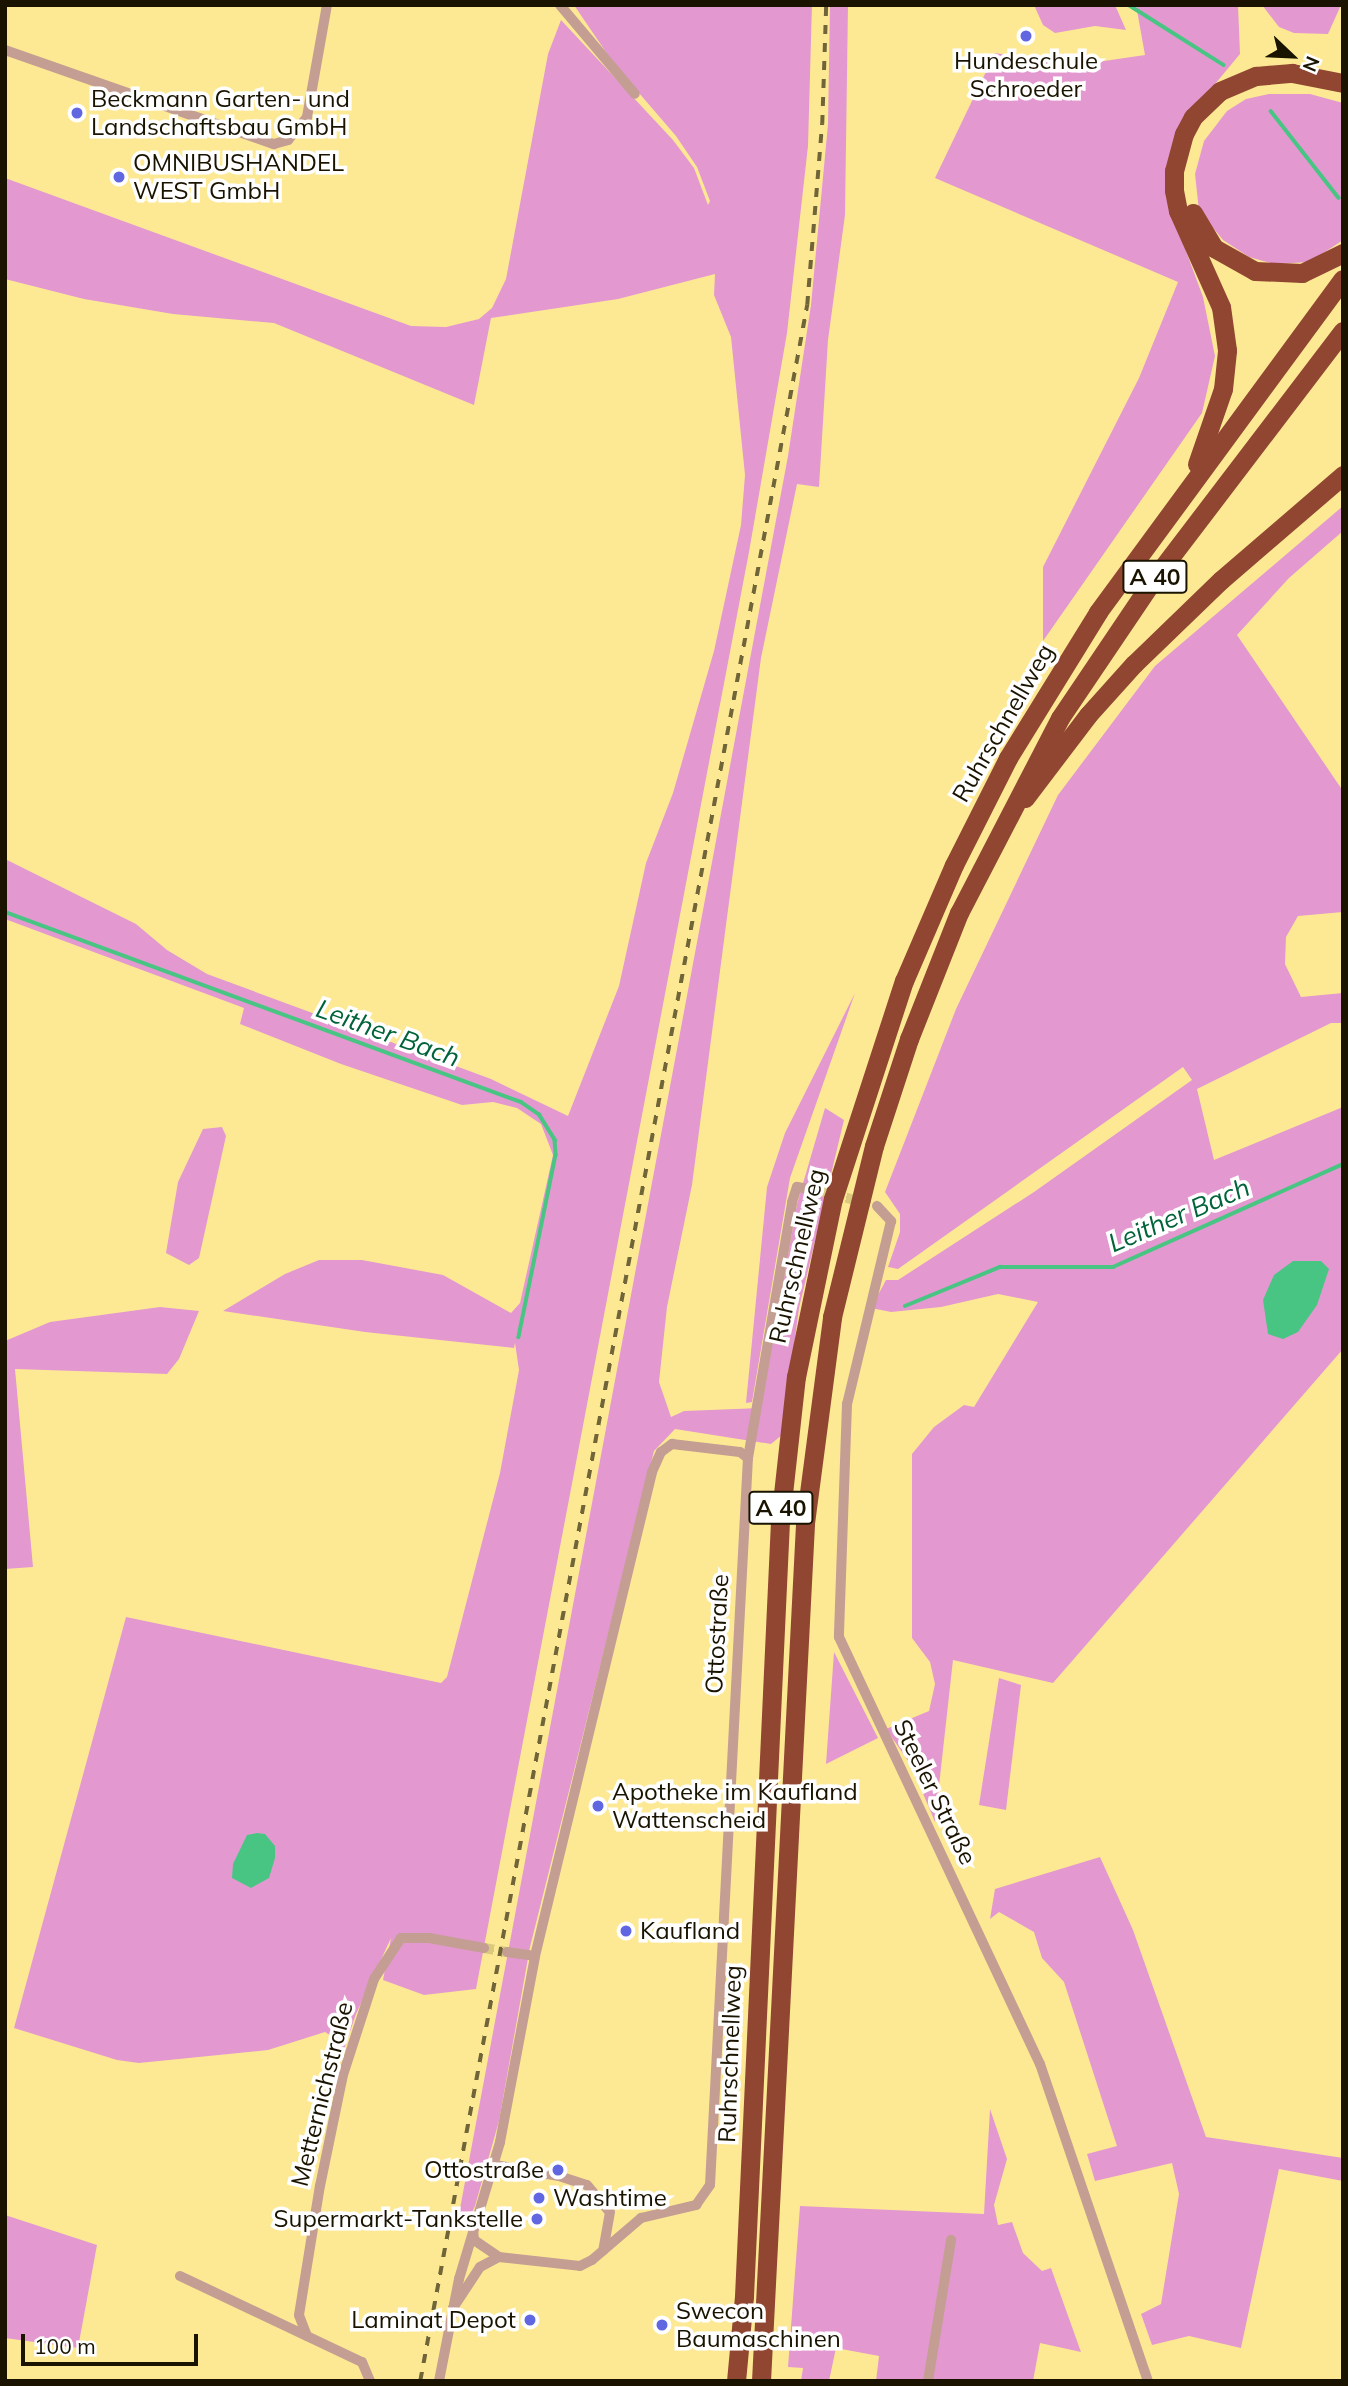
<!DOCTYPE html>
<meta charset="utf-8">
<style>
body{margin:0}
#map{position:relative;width:1348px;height:2386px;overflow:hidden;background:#fde994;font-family:Mulish,sans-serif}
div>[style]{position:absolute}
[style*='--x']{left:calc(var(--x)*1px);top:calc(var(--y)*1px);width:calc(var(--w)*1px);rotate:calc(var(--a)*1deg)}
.green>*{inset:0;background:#e399d0}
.water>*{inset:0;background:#48c583}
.stream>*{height:3.5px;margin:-1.75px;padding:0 1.75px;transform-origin:1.75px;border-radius:1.75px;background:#48c583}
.street-tunnel>*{height:10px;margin-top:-5px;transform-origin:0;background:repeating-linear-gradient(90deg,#dbc97e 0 10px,transparent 0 15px)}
.street>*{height:10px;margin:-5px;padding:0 5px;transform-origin:5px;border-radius:5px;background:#c49e93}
.highway>*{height:19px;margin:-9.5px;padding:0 9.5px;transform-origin:9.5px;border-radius:9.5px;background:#914631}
.rail>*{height:3.5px;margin-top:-1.75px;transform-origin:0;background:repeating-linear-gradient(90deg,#706538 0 9px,transparent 0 18px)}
.dots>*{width:19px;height:19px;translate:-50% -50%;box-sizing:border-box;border:4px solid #fff;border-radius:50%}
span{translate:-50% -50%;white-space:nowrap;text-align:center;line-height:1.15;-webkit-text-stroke:7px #fff;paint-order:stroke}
.shield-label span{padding:2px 5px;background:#fff;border:2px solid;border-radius:5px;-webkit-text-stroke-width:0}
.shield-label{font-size:23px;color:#191300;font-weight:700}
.poi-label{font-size:24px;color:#191300}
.left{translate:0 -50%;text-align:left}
.right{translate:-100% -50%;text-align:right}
.street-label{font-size:24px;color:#191300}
.water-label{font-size:26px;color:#006339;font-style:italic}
.frame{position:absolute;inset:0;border:7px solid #191300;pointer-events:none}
.north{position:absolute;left:1257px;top:21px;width:70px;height:70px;-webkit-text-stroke:5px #fff;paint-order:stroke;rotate:113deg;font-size:19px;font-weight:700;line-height:28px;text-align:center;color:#191300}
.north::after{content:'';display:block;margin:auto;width:24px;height:32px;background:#191300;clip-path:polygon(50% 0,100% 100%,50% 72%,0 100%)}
.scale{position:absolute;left:21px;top:2334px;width:177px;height:32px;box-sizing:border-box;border:4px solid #191300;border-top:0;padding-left:9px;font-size:21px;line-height:24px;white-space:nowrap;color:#191300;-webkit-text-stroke:5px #fff;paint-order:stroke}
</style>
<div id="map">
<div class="green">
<i style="clip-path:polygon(574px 5px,812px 5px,808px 146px,787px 333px,749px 552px,476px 1989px,424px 1995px,383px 1980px,391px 1938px,356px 2014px,337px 2070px,336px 2039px,325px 2032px,268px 2050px,139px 2063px,117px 2060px,14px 2028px,126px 1617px,441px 1683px,447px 1677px,500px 1473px,519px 1370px,515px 1343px,514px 1348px,365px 1332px,223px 1311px,285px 1274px,319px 1260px,362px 1260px,443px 1275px,511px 1313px,520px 1303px,553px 1155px,541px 1124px,517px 1108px,493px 1102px,462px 1105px,341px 1064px,240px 1024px,244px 1008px,5px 919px,5px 859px,136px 924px,167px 950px,207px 974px,491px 1079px,568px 1116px,619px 986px,646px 863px,673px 793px,714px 651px,741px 525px,745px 475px,731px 337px,714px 295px,715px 274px,618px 299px,491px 318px,474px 405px,274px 323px,173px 314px,84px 299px,5px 279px,5px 178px,411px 326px,446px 327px,479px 319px,492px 308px,506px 279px,548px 54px,561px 20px,673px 140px,694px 168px,708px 205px,710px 201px,697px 167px,676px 136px,614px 64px)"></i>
<i style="clip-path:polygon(830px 5px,848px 5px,845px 215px,828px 340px,819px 487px,797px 484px,761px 658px,692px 1185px,667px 1307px,659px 1382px,671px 1417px,684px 1411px,761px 1408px,797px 1204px,825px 1108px,844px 1120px,799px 1308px,782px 1435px,771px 1444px,675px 1429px,654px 1451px,530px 1947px,499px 2121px,475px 2206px,465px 2228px,456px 2230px,788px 456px,811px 305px,828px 124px)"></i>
<i style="clip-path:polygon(1034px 5px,1115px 5px,1126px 30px,1095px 26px,1055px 33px,1043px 25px)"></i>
<i style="clip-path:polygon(1136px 5px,1238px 5px,1240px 54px,1181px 125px,1183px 243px,1203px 297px,1215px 356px,1202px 413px,1043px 641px,1043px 567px,1139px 378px,1178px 282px,935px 178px,995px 53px,1070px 66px,1145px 55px)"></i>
<i style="clip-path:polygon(1262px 5px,1341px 5px,1328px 34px,1294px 33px,1279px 27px)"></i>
<i style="clip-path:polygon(1269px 94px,1310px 94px,1343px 103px,1343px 240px,1310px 262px,1274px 264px,1249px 257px,1223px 240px,1199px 211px,1195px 174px,1204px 141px,1227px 111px,1246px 99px)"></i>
<i style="clip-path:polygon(1343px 506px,1343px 531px,1289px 578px,1237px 635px,1343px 791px,1343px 912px,1298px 916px,1286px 937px,1285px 964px,1301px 997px,1343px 993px,1343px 1023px,1331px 1023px,1197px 1089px,1214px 1160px,1343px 1107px,1343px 1349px,1053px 1683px,953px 1660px,935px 1822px,911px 1765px,886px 1729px,929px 1711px,935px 1684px,930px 1662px,912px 1638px,912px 1454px,934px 1427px,964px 1405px,974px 1407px,1038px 1302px,998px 1294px,941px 1307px,891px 1312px,871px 1308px,886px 1280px,898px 1280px,1034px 1192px,1192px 1080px,1183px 1067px,898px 1269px,888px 1267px,900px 1232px,900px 1214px,885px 1192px,956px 1009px,1058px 795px,1155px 666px)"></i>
<i style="clip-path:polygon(855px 993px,790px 1178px,752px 1402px,746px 1403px,767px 1187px,785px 1133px)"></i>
<i style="clip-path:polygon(222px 1127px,226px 1136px,199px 1258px,189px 1265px,166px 1253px,178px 1182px,203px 1129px)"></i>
<i style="clip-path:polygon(160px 1307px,199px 1311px,179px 1359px,167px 1374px,15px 1369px,33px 1567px,5px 1569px,5px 1341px,50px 1322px)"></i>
<i style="clip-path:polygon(834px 1652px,878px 1738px,826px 1764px)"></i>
<i style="clip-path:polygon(999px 1678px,1021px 1685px,1006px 1810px,979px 1805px)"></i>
<i style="clip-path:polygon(1100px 1857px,1133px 1930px,1206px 2137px,1343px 2158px,1343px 2181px,1279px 2169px,1241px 2348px,1189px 2336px,1152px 2345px,1141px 2314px,1161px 2304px,1179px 2194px,1172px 2163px,1095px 2181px,1087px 2154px,1117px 2146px,1064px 1982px,1042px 1958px,1034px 1932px,999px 1912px,990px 1919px,995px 1889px)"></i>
<i style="clip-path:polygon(990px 2109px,1007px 2159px,994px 2205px,998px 2225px,1012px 2222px,1023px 2253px,1042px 2271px,1051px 2268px,1081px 2352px,1040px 2343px,1033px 2381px,876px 2381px,879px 2356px,836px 2348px,829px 2381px,801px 2381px,803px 2368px,788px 2367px,800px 2206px,984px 2214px)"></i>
<i style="clip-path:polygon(5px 2215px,97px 2245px,78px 2348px,5px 2338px)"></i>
</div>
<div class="water">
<i style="clip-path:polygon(1293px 1261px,1321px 1261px,1329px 1269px,1317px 1305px,1298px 1332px,1283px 1339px,1268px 1334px,1263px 1300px,1274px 1275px)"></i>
<i style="clip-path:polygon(257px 1833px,265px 1834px,275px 1846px,275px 1858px,269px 1878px,251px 1888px,232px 1878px,233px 1864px,247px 1835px)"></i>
</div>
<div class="stream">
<i style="--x:1129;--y:5;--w:112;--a:32.3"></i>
<i style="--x:1271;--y:111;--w:110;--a:52"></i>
<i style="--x:5;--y:912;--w:550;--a:20.21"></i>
<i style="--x:521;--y:1102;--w:22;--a:34"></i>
<i style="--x:539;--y:1114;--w:31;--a:58"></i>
<i style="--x:555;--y:1140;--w:15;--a:86"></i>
<i style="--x:556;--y:1155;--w:186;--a:101.5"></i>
<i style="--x:905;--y:1306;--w:103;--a:-22.3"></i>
<i style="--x:1000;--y:1267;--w:113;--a:0"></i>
<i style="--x:1113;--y:1267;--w:252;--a:-24.1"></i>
</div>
<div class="street-tunnel">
<i style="--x:817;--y:1190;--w:62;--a:14.9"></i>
<i style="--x:484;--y:1948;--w:23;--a:10"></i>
</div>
<div class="street">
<i style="--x:560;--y:5;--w:116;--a:49.9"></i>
<i style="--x:5;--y:50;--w:285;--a:19.3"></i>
<i style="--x:274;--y:144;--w:15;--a:-16"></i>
<i style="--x:288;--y:140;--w:30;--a:-50"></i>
<i style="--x:307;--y:117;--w:114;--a:-79.9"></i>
<i style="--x:877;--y:1206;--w:21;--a:47"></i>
<i style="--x:891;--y:1221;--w:188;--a:103.5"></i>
<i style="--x:847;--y:1404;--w:233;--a:92"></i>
<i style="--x:839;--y:1637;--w:472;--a:64.8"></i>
<i style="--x:1040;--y:2064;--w:335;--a:71.2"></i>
<i style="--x:507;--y:1952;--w:28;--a:8"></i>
<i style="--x:495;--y:2165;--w:65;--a:9.8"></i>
<i style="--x:559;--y:2176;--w:29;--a:18"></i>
<i style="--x:587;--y:2185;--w:35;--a:50"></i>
<i style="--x:610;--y:2212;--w:39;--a:100"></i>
<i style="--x:473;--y:2230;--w:10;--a:84"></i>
<i style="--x:474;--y:2240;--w:30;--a:34"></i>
<i style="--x:180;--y:2276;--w:201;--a:25.3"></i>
<i style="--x:362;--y:2362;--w:21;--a:67"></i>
<i style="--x:453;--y:2308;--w:49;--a:-56.6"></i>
<i style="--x:480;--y:2267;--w:21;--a:-28"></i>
<i style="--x:499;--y:2257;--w:81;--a:6.3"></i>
<i style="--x:580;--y:2266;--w:13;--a:-27"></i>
<i style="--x:592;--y:2260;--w:65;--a:-40.6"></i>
<i style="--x:641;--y:2218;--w:57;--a:-13.3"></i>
<i style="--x:696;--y:2205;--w:24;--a:-55"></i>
<i style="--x:710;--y:2185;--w:728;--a:-87.01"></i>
<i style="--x:748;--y:1458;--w:260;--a:-80.2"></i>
<i style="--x:792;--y:1202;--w:16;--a:-72"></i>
<i style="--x:797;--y:1187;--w:20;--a:9"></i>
<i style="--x:307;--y:2336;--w:22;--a:-111"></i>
<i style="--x:299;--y:2315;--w:131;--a:-80.8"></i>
<i style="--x:320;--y:2186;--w:113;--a:-78.3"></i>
<i style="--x:343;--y:2075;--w:101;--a:-72.1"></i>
<i style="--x:374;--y:1979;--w:49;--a:-56.6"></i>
<i style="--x:401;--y:1938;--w:28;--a:0"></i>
<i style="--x:429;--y:1938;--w:56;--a:10.3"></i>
<i style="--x:439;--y:2381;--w:104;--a:-78.9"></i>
<i style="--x:459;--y:2279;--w:143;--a:-73.3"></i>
<i style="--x:500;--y:2142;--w:189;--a:-79.3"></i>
<i style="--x:535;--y:1956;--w:498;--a:-76.4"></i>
<i style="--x:652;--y:1472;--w:22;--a:-66"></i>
<i style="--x:661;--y:1452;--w:14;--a:-36"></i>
<i style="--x:672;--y:1444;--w:68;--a:6.7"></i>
<i style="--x:740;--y:1452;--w:10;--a:37"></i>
<i style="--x:928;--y:2381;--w:143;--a:-80.7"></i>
</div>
<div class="highway">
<i style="--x:1193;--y:213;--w:41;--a:59"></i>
<i style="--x:1214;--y:248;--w:47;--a:29.3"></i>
<i style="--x:1255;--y:271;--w:47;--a:2.4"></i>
<i style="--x:1302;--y:273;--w:46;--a:-26"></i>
<i style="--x:1197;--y:464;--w:79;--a:-70.9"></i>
<i style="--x:1223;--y:389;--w:39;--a:-84"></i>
<i style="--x:1227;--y:350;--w:43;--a:-97.9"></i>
<i style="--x:1221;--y:307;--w:105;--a:-114.1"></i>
<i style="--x:1178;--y:211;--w:21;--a:-101"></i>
<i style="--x:1174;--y:190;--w:19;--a:-90"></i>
<i style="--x:1174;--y:171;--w:38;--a:-75"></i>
<i style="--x:1184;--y:134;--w:19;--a:-62"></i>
<i style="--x:1193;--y:117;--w:37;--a:-44"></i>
<i style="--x:1220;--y:91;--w:39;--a:-23"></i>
<i style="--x:1256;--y:76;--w:36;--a:-5"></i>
<i style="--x:1292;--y:73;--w:52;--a:11.1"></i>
<i style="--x:1025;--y:798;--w:104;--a:-52.8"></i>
<i style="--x:1088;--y:715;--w:69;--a:-48"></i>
<i style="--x:1134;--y:664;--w:121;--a:-44"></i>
<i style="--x:1221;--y:580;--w:161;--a:-40.7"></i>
<i style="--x:736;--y:2381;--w:85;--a:-84.6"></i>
<i style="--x:744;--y:2296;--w:776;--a:-87.34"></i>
<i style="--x:780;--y:1521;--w:145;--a:-83.7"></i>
<i style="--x:796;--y:1377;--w:182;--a:-78.3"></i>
<i style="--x:833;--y:1199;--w:229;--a:-72"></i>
<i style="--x:904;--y:981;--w:126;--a:-66.7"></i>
<i style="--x:954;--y:865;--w:120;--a:-63.2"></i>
<i style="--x:1008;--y:758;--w:172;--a:-58.3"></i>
<i style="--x:1098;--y:612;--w:413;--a:-53.7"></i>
<i style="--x:761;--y:2381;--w:859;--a:-87.06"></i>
<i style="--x:805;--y:1523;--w:208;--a:-82.5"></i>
<i style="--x:832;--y:1317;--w:176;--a:-76.2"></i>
<i style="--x:874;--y:1146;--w:113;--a:-71.9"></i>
<i style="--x:909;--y:1039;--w:136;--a:-68.4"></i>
<i style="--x:959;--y:913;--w:220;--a:-62.6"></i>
<i style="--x:1060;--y:718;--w:166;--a:-56"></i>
<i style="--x:1153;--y:580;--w:313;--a:-52.7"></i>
</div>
<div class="rail">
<i style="--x:420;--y:2381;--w:2112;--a:-79.44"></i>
<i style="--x:807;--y:305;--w:182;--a:-85.3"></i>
<i style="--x:822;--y:124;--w:119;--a:-88.1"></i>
</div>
<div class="dots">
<i style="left:1026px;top:36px;background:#6167e0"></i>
<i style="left:77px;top:113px;background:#6167e0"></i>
<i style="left:119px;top:177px;background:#6167e0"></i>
<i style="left:598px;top:1806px;background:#6167e0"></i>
<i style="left:626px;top:1931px;background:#6167e0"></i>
<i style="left:558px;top:2170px;background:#6167e0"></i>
<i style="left:539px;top:2198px;background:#6167e0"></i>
<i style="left:537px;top:2219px;background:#6167e0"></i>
<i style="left:530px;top:2320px;background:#6167e0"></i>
<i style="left:662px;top:2325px;background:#6167e0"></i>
</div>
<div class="shield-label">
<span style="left:1155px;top:577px">A 40</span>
<span style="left:781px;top:1508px">A 40</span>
</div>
<div class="poi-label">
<span style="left:1026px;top:75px">Hundeschule<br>Schroeder</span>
<span class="left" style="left:91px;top:113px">Beckmann Garten- und<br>Landschaftsbau GmbH</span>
<span class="left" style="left:133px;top:177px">OMNIBUSHANDEL<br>WEST GmbH</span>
<span class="left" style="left:612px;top:1806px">Apotheke im Kaufland<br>Wattenscheid</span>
<span class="left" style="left:640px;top:1931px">Kaufland</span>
<span class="right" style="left:544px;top:2170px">Ottostraße</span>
<span class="left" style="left:553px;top:2198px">Washtime</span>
<span class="right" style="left:523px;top:2219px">Supermarkt-Tankstelle</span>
<span class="left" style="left:676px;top:2325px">Swecon<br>Baumaschinen</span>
<span class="right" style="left:516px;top:2320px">Laminat Depot</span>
</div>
<div class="street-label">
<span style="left:1003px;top:723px;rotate:-60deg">Ruhrschnellweg</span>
<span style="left:797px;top:1256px;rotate:-77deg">Ruhrschnellweg</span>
<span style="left:717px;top:1634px;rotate:-87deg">Ottostraße</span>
<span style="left:935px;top:1792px;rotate:64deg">Steeler Straße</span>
<span style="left:730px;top:2054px;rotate:-88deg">Ruhrschnellweg</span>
<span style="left:322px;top:2094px;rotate:-76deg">Metternichstraße</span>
</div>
<div class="water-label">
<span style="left:388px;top:1033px;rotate:20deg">Leither Bach</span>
<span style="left:1179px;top:1215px;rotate:-23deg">Leither Bach</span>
</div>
<div class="frame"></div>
<div class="north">N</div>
<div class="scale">100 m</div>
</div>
